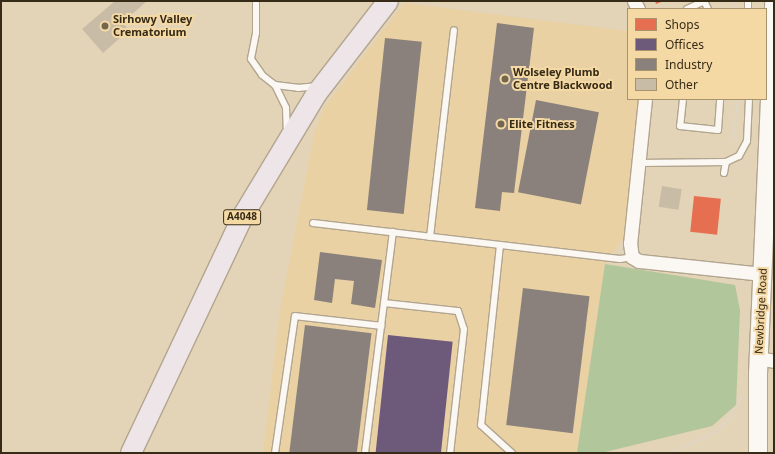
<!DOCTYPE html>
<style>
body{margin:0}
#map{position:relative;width:775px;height:454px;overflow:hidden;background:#e3d3b7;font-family:"Noto Sans",sans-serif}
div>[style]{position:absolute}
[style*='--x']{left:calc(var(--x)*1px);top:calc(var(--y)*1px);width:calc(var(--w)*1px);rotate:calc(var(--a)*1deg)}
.built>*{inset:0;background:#e9d1a3}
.green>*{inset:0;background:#b1c69b}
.shops>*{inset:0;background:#e76f51;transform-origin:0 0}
.offices>*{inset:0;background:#6d597a;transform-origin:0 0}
.industry>*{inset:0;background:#8a817c;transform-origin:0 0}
.building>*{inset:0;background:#c9bca6;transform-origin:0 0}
.path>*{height:2px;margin-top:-1px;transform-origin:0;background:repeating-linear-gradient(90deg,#dcd6cd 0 3px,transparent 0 5px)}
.roads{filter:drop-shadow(1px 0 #b2a58f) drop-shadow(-1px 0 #b2a58f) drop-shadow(0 1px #b2a58f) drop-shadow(0 -1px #b2a58f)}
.service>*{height:6px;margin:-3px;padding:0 3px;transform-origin:3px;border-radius:3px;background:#fbf8f4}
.minor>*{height:13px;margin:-6.5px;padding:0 6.5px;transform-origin:6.5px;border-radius:6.5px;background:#fbf8f4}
.secondary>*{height:18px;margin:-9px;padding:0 9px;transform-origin:9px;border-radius:9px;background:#fbf8f4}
.primary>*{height:20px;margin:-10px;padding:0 10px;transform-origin:10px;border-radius:10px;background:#ede5e7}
.dots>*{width:11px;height:11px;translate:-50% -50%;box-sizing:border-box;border:2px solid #f5d9a5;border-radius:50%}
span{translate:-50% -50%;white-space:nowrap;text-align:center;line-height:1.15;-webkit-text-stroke:4px #f5d9a5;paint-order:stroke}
.shield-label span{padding:1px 3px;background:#f5d9a5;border:1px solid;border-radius:3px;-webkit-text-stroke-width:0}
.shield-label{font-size:10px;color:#362b17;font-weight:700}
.poi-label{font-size:11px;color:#362b17;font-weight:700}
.left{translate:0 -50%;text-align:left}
.street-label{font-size:11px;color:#362b17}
.frame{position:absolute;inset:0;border:2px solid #362b17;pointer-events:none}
.legend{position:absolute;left:627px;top:8px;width:140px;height:92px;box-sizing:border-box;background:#f5d9a5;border:1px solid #a9936c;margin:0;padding:5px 7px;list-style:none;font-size:12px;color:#362b17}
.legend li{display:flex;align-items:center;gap:8px;height:20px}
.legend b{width:20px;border:1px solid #a9936c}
</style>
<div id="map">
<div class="built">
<i style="clip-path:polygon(404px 3px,628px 31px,628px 99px,639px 99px,624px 237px,605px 264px,577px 453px,263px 453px,280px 311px,314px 134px,324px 108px)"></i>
</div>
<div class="green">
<i style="clip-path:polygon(605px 264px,735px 285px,740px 310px,736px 405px,712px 426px,601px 453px,577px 453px)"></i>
</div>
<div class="shops">
<i style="clip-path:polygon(655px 1px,664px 1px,656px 4px)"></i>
<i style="left:694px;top:196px;width:27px;height:36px;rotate:6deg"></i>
</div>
<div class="offices">
<i style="left:388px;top:335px;width:65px;height:119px;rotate:6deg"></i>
</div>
<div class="industry">
<i style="clip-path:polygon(497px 23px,534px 28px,514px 193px,502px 192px,500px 211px,475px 208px)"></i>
<i style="left:385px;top:38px;width:37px;height:173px;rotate:6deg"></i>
<i style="left:536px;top:100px;width:64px;height:94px;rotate:11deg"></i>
<i style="clip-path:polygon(320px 252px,382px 260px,375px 308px,351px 304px,354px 281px,335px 279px,332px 303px,314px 300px)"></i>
<i style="left:523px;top:288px;width:67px;height:138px;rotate:7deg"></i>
<i style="left:305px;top:325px;width:67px;height:129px;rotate:7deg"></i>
</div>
<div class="building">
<i style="clip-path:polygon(115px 1px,147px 1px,122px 23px,129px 30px,103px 53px,82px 29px)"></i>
<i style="left:662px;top:186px;width:20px;height:21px;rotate:9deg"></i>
</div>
<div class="path">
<i style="--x:734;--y:1;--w:8;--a:76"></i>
<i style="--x:737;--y:140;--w:4;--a:-135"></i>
<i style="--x:734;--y:137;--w:38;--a:-84"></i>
<i style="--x:670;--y:453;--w:46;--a:-24.3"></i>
<i style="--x:712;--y:434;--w:20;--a:-41"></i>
<i style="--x:727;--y:421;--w:28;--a:-58"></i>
</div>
<div class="roads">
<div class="service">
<i style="--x:256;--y:1;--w:32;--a:90"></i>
<i style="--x:256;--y:33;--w:26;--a:101"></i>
<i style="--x:251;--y:59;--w:19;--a:55"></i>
<i style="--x:262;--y:75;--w:16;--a:38"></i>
<i style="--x:275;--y:85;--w:23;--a:7"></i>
<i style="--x:298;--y:88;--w:20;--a:-6"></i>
<i style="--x:704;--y:1;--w:9;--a:63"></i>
<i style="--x:748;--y:1;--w:8;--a:90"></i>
<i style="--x:687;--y:9;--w:20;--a:-24"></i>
<i style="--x:275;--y:85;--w:25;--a:64"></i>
<i style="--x:286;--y:108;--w:23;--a:88"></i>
<i style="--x:683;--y:99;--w:27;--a:96"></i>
<i style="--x:680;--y:126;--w:38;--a:6"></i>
<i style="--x:718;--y:130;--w:31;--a:-86"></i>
<i style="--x:639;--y:163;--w:87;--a:-0.7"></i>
<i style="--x:726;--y:162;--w:14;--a:-25"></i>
<i style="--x:739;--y:156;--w:17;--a:-62"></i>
<i style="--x:747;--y:141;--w:42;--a:-87.3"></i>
<i style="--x:724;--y:173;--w:11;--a:-80"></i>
<i style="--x:313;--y:223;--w:309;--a:6.7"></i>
<i style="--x:620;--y:259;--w:12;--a:-9"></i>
<i style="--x:430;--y:237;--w:208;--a:-83.4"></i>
<i style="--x:500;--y:245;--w:181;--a:96"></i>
<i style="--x:481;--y:425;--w:42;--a:42.1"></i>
<i style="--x:384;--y:303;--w:74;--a:6.2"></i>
<i style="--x:458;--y:311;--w:19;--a:72"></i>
<i style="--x:464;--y:329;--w:125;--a:96.4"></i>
<i style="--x:275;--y:453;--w:138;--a:-81.7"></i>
<i style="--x:295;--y:316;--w:87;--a:6.6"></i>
<i style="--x:365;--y:453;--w:223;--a:-82.8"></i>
</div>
<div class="minor">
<i style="--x:634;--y:1;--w:9;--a:63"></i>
<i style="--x:645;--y:99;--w:145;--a:95.9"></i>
<i style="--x:630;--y:243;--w:14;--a:82"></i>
<i style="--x:632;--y:257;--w:8;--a:30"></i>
<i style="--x:639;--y:261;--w:125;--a:6"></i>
<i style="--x:759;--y:358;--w:15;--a:11"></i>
</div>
<div class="secondary">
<i style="--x:758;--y:453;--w:79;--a:-90"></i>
<i style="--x:758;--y:374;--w:373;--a:-87.5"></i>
</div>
<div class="primary">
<i style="--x:131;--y:453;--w:264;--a:-64.7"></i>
<i style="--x:244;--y:214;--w:141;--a:-58.9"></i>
<i style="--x:317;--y:93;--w:116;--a:-52.3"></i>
</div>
</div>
<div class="dots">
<i style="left:105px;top:26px;background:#73664f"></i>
<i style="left:505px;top:79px;background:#73664f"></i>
<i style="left:501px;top:124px;background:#73664f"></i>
</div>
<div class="shield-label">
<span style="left:242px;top:217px">A4048</span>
</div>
<div class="poi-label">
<span class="left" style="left:113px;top:26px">Sirhowy Valley<br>Crematorium</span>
<span class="left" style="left:513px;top:79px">Wolseley Plumb<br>Centre Blackwood</span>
<span class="left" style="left:509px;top:124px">Elite Fitness</span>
</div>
<div class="street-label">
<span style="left:761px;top:311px;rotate:-87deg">Newbridge Road</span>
</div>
<div class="frame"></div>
<ul class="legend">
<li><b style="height:11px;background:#e76f51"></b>Shops</li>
<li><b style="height:11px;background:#6d597a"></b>Offices</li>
<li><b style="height:11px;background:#8a817c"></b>Industry</li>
<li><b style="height:11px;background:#c9bca6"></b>Other</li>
</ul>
</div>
